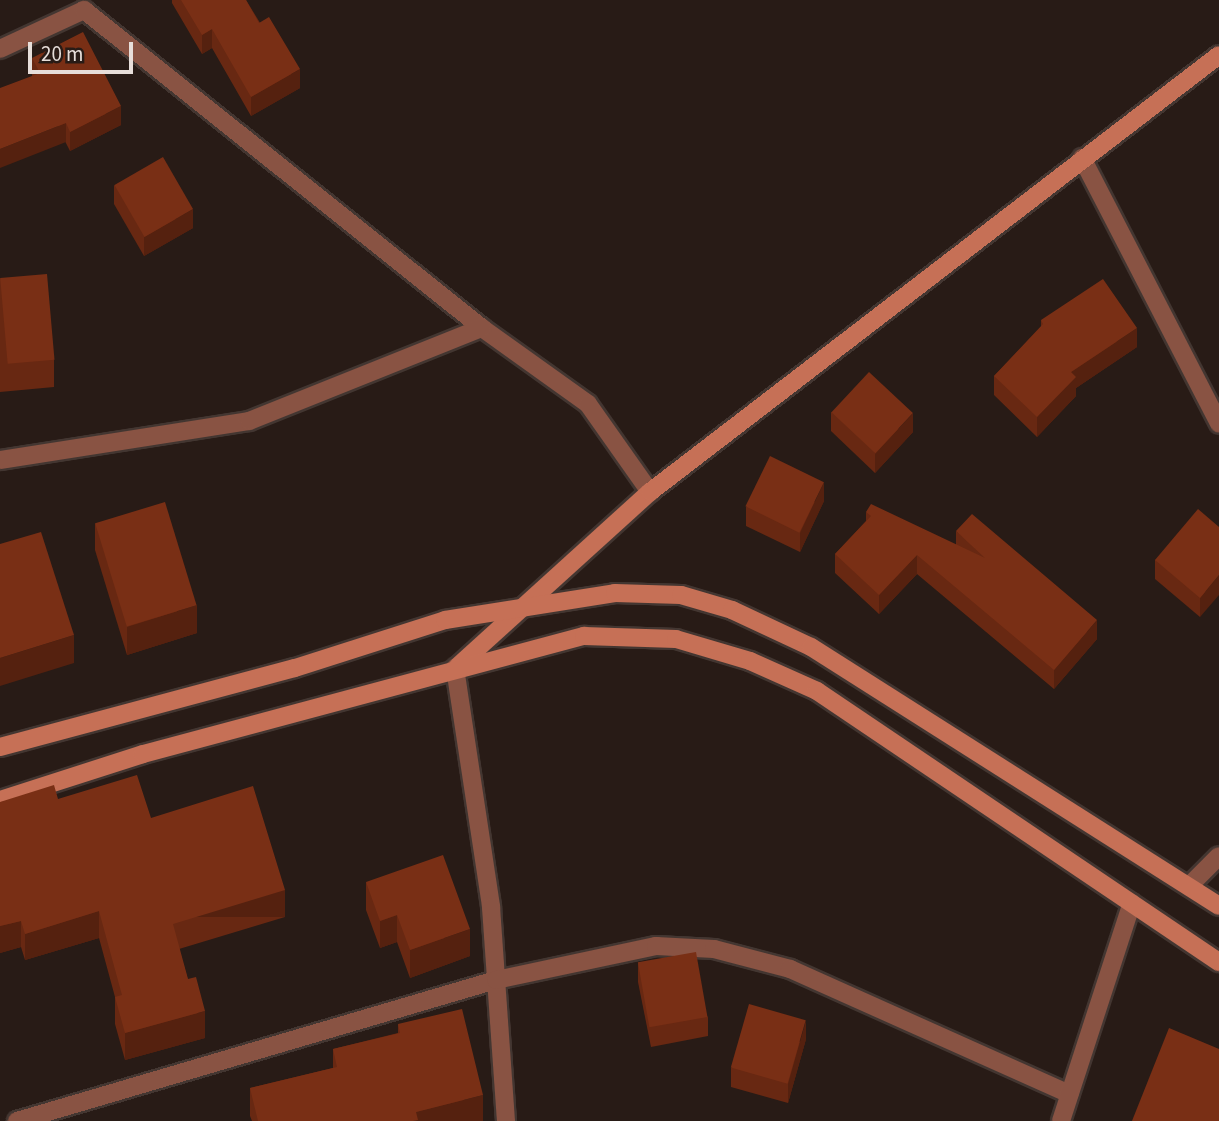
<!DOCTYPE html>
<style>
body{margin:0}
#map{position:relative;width:1219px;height:1121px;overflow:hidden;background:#281b16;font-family:"Source Sans 3",sans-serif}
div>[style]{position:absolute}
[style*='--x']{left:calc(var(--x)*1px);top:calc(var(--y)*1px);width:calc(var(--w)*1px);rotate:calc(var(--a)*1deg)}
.roads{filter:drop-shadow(2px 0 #433631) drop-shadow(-2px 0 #433631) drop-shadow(0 2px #433631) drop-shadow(0 -2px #433631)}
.lane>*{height:18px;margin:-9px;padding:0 9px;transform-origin:9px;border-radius:9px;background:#895343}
.street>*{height:18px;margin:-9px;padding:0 9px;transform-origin:9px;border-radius:9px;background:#895343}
.secondary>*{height:18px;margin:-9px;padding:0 9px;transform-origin:9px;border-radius:9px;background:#c67056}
.wall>*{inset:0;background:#682812}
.shaded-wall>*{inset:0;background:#55210f;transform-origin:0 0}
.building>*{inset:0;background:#792f15;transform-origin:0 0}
span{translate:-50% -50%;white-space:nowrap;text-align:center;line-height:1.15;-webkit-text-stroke:5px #281b16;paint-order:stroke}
.scale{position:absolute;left:28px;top:42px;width:105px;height:32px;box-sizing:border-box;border:4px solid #e7deda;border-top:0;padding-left:9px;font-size:21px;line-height:24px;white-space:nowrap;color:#e7deda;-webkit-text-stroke:5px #281b16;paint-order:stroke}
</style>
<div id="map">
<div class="roads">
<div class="lane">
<i style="--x:1082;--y:158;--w:299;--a:62.7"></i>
<i style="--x:1189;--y:886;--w:42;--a:-45"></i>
</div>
<div class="street">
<i style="--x:0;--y:49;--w:93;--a:-24.9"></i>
<i style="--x:84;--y:10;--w:509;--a:38.62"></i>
<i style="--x:482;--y:328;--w:130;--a:35.6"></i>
<i style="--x:588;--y:404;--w:108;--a:54.8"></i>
<i style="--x:0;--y:460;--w:252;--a:-8.9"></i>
<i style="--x:249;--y:421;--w:251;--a:-21.8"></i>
<i style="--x:455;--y:668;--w:242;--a:81.4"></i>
<i style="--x:491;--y:907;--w:215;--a:86"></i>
<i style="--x:17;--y:1121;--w:499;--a:-16.4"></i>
<i style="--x:496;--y:980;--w:164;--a:-12"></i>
<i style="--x:656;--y:946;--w:58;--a:3"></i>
<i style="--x:714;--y:949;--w:79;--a:14.7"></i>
<i style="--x:790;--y:969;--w:306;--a:24.1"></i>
<i style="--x:1061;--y:1121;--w:229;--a:-72"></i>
</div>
<div class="secondary">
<i style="--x:458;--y:666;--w:259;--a:-42.2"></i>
<i style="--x:650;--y:492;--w:717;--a:-37.52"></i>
<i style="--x:0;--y:747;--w:305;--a:-15"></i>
<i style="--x:295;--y:668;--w:157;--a:-17.7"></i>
<i style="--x:445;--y:620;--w:172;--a:-9"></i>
<i style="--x:615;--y:593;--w:66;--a:1.7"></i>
<i style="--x:681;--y:595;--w:53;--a:16.4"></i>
<i style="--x:732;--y:610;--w:87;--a:25.1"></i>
<i style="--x:811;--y:647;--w:483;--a:32.4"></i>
<i style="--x:0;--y:800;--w:150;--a:-17.8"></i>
<i style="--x:143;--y:754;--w:457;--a:-15"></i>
<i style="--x:584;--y:636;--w:92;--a:1.9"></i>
<i style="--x:676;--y:639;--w:77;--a:16.6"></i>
<i style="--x:750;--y:661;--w:73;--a:24.1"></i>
<i style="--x:817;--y:691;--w:485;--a:34"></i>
</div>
</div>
<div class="wall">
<i style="clip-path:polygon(172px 0,246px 0,300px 88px,251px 116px,212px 48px,202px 54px,172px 3px)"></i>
<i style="clip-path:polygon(32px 58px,121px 125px,70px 151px,32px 76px)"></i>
<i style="clip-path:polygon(114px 185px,193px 228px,144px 256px,114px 204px)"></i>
<i style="clip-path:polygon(0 278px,54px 360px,54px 387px,0 392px)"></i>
<i style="clip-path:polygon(1041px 320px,1137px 347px,1076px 388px,1076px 396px,1037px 437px,994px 395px,994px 376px,1041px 327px)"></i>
<i style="clip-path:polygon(831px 412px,913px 432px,875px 473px,831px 431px)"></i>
<i style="clip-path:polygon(824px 501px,800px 552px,746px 526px,746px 507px)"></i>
<i style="clip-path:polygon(866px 512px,956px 545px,956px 531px,1097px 639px,1054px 689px,917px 574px,879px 614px,835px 573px,835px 554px,866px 521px)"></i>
<i style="clip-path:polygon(95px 523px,197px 633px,127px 655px,95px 550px)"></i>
<i style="clip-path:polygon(1219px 527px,1200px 617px,1155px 579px,1155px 560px)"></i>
<i style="clip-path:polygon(58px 799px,151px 818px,285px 917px,179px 949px,205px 1038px,125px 1060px,115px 1024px,115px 997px,99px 938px,25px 960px,21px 947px,0 953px,0 802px)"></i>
<i style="clip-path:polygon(366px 882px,470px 956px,410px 978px,397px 942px,380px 948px,366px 910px)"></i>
<i style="clip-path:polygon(638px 963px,708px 1017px,708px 1036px,651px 1047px,638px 982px)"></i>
<i style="clip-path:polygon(398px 1024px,483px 1121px,252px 1121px,250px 1116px,250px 1088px,333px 1068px,333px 1049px,398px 1033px)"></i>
<i style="clip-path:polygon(806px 1039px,788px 1103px,731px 1087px,731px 1068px)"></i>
</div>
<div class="shaded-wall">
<i style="clip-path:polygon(212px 29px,212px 48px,202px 54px,202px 35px)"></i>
<i style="clip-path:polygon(300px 69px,300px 88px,251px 116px,251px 97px)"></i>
<i style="clip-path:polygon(121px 106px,121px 125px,70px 151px,70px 132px)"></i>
<i style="clip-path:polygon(66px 123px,66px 142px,0 168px,0 149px)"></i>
<i style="clip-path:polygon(193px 209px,193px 228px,144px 256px,144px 237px)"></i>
<i style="clip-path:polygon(1137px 328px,1137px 347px,1076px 388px,1076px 396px,1037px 437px,1037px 417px,1071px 372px)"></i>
<i style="clip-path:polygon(913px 413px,913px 432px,875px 473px,875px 454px)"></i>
<i style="clip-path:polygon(824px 482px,824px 501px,800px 552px,800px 533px)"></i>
<i style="clip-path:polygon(917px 555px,917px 574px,879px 614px,879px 595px)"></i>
<i style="clip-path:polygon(1219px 575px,1219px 595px,1200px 617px,1200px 598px)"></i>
<i style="clip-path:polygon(197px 605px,197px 633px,127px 655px,127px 627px)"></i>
<i style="clip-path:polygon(1097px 620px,1097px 639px,1054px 689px,1054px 670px)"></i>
<i style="clip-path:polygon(74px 635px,74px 663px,0 686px,0 658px)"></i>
<i style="left:285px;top:890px;width:27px;height:117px;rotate:90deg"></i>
<i style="clip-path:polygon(99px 911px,99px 938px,25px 960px,25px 934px)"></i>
<i style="clip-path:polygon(397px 915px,397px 942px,380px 948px,380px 921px)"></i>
<i style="clip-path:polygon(21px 921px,21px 947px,0 953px,0 926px)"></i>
<i style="clip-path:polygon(470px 929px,470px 956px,410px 978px,410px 950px)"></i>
<i style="clip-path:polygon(205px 1011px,205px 1038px,125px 1060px,125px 1033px)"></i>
<i style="clip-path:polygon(806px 1020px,806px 1039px,788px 1103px,788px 1084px)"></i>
<i style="clip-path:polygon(483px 1095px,483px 1121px,413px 1121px,416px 1112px)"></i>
</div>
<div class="building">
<i style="clip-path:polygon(181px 0,246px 0,259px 23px,269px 17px,300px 69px,251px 97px,212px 29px,202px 35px)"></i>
<i style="clip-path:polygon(83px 32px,121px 106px,70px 132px,66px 123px,0 149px,0 88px,40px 73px,32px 58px)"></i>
<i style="left:163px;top:157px;width:60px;height:56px;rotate:60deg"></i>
<i style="left:47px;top:274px;width:86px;height:47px;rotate:85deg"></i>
<i style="clip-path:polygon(1103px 279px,1137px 328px,1071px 372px,1076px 377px,1037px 417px,994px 376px,1043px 324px,1041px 320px)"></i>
<i style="left:869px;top:372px;width:60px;height:55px;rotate:43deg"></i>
<i style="left:770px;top:456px;width:60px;height:56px;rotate:26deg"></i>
<i style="left:165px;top:502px;width:108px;height:73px;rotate:73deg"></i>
<i style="clip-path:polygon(871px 504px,985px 558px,956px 531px,972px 514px,1097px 620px,1054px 670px,917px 555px,879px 595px,835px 554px,871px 516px,866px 512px)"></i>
<i style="clip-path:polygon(1198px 509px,1219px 527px,1219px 575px,1200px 598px,1155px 560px)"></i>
<i style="clip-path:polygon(41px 532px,74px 635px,0 658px,0 544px)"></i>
<i style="clip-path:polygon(137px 775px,151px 818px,253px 786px,285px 890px,173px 924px,188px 979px,196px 977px,205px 1011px,125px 1033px,115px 997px,122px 995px,99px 911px,25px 934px,21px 921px,0 926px,0 802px,54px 785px,58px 799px)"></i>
<i style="clip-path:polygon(443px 855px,470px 929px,410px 950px,397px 915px,380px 921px,366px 882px)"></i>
<i style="left:696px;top:952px;width:66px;height:59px;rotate:80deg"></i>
<i style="left:749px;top:1004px;width:59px;height:66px;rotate:16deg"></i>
<i style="clip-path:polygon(462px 1009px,483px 1095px,416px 1112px,418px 1120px,413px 1121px,258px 1121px,250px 1088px,337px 1067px,333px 1049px,400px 1033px,398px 1024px)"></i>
<i style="clip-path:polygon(1169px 1028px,1219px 1049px,1219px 1121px,1132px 1121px)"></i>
</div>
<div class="scale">20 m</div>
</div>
